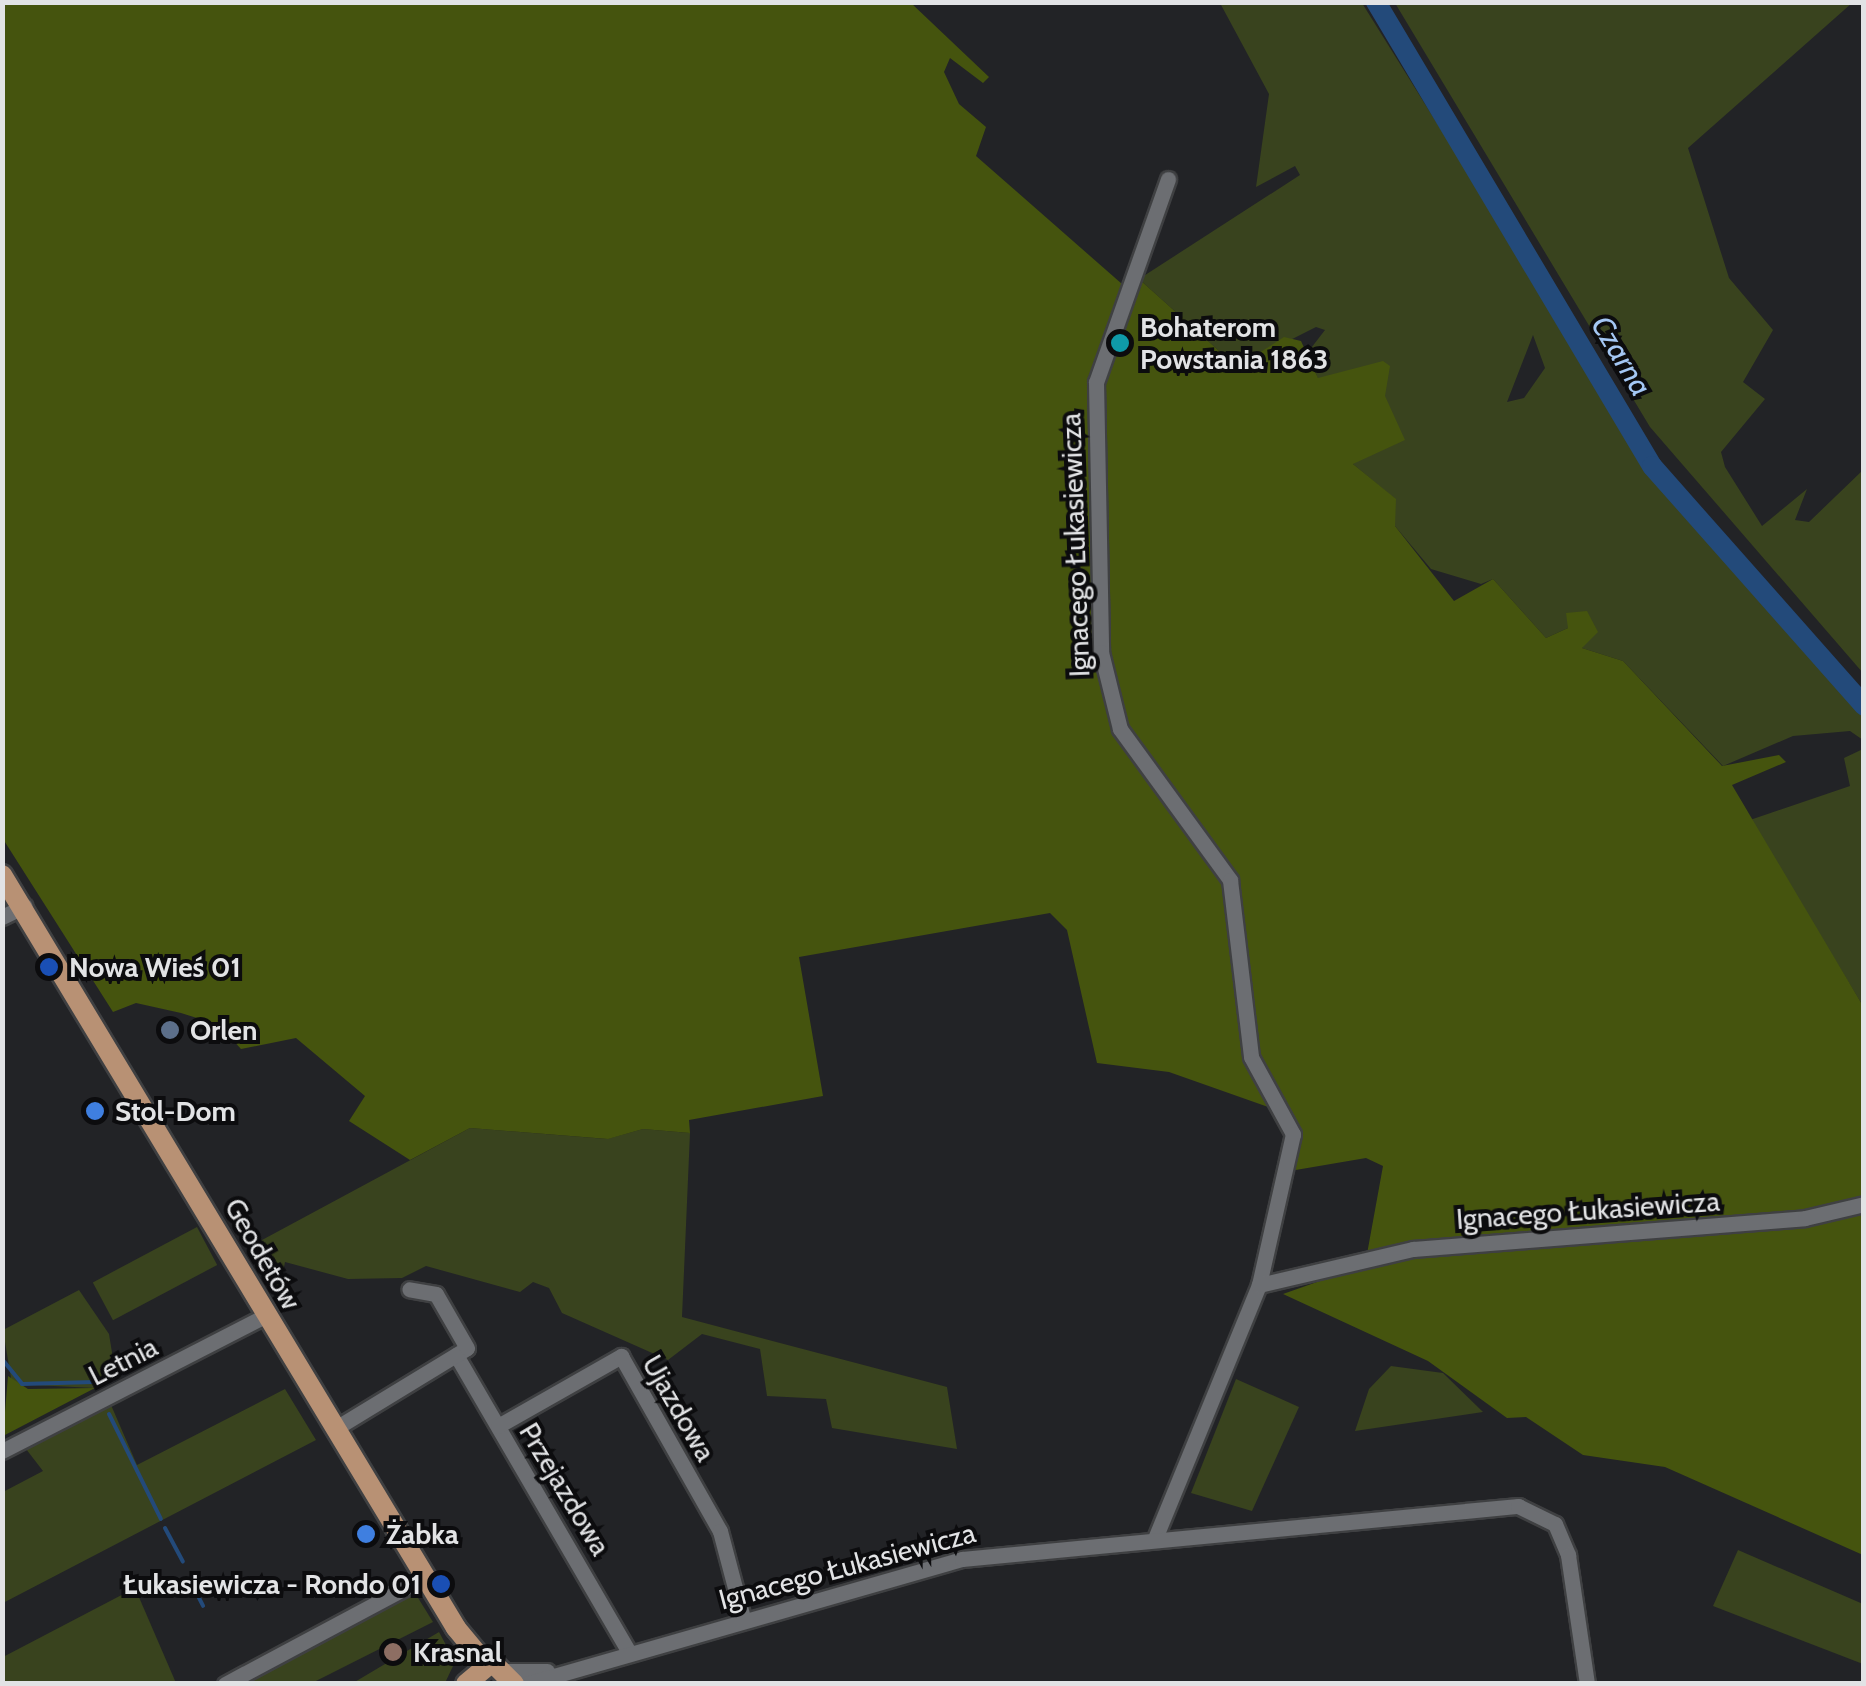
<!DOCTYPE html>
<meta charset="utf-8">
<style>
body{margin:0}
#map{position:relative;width:1866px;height:1686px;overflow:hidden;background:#222326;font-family:Cabin,sans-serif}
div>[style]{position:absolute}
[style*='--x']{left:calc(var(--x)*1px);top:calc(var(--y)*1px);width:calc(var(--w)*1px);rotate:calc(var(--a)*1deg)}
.green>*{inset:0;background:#39431e;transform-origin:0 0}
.forest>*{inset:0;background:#45540e}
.stream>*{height:4px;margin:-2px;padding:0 2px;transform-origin:2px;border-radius:2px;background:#234a7a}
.river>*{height:20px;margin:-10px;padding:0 10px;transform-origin:10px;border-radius:10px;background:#234a7a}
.roads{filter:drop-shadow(2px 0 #3f4042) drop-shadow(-2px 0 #3f4042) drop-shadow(0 2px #3f4042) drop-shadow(0 -2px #3f4042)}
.minor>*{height:15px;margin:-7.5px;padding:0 7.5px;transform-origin:7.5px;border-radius:7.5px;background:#6c6e72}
.major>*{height:20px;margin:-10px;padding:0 10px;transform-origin:10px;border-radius:10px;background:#b89174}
.dots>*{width:28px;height:28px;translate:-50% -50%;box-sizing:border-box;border:5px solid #0c0c0e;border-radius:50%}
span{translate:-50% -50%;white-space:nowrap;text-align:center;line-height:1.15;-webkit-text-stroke:8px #0c0c0e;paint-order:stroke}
.poi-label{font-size:28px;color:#e2e3e5;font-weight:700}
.left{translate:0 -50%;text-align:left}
.right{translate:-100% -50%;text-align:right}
.street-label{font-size:28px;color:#e2e3e5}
.water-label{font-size:30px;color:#a4c7f4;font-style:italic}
.frame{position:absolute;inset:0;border:5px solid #e2e3e5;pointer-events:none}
</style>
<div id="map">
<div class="green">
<i style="clip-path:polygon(evenodd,1220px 3px,1362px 3px,1675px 505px,1863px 711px,1863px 740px,1850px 731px,1793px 736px,1723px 766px,1623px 661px,1582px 648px,1588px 636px,1568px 628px,1546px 638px,1493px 579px,1481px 584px,1431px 569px,1395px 526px,1395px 499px,1353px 464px,1389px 366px,1318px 379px,1308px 352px,1325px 330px,1316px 327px,1237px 367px,1139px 279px,1300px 175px,1295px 166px,1256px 187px,1269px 94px,1220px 3px,1533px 335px,1545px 368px,1524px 398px,1507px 402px,1533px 335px)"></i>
<i style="clip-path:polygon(1395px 3px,1852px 3px,1688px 148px,1729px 278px,1773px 330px,1743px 382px,1765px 399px,1721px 452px,1725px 467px,1762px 526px,1807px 489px,1795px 520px,1809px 522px,1863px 470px,1863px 673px,1650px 427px)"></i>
<i style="clip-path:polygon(1863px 749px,1863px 1006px,1750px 820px,1850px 786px,1844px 758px)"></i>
<i style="clip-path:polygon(470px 1128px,607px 1139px,643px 1129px,690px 1133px,682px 1317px,947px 1387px,957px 1449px,832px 1428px,826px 1399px,767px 1396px,760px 1349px,702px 1334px,668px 1360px,562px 1313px,549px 1288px,533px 1282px,520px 1292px,426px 1266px,402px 1278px,348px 1279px,285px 1262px,278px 1297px,250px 1251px,262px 1240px)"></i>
<i style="left:197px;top:1227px;width:43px;height:118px;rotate:62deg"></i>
<i style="clip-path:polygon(79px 1290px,109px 1334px,116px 1377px,95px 1388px,12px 1384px,3px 1330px)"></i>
<i style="clip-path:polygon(1391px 1366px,1443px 1373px,1483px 1412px,1355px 1431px,1369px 1389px)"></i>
<i style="clip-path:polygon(1236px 1379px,1299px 1407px,1252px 1511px,1191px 1493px)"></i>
<i style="clip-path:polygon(285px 1389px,316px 1440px,3px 1603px,3px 1492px,43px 1471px,26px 1449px,111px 1405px,137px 1465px)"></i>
<i style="clip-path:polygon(1738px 1550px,1863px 1604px,1863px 1664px,1713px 1606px)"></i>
<i style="clip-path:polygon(135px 1588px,176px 1683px,3px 1683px,3px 1657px)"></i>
<i style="clip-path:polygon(415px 1593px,433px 1622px,312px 1683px,242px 1683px)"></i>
<i style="clip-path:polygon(439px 1632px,446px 1645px,433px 1650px,446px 1647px,454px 1664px,445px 1683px,353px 1683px)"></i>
</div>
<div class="forest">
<i style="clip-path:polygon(2px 3px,911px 3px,989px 77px,983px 83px,950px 58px,944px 72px,959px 104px,986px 127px,976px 156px,1122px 284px,1139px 279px,1237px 367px,1284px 337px,1301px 341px,1318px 378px,1383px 361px,1390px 366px,1385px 396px,1405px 440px,1353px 464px,1396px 499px,1395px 526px,1454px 601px,1493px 579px,1546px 638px,1568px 628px,1566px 613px,1587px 611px,1598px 632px,1582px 648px,1623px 661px,1722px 766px,1779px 755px,1786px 762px,1732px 785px,1863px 1006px,1863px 1555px,1665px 1467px,1583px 1455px,1526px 1417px,1507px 1418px,1428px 1361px,1283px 1294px,1365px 1265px,1383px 1166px,1366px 1158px,1284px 1172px,1289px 1140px,1271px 1108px,1169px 1072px,1097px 1063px,1067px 930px,1050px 913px,799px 957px,823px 1096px,689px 1120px,690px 1133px,643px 1129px,608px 1139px,470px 1128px,410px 1160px,349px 1121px,365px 1096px,296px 1038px,241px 1049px,219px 1025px,181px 1013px,136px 1003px,113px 1012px,3px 839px)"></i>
<i style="clip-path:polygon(8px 1376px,28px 1389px,95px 1388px,3px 1436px)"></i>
</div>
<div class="stream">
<i style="--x:2;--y:1359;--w:32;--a:51"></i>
<i style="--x:22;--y:1384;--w:72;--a:-1.6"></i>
<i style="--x:109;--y:1414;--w:117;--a:63.7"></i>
<i style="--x:165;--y:1528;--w:38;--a:62"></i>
<i style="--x:194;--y:1588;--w:20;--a:63"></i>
</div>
<div class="river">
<i style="--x:1376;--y:2;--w:540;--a:59.25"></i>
<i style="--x:1652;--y:466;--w:320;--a:48.5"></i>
</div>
<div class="roads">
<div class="minor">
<i style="--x:1168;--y:179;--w:215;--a:109.5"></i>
<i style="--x:1096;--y:382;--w:270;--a:88.9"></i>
<i style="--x:1101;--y:652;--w:79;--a:76.1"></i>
<i style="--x:1120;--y:729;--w:187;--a:53.9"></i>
<i style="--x:1230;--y:880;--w:178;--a:83.2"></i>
<i style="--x:1251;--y:1057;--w:88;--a:61.4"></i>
<i style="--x:1293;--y:1134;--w:155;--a:102.7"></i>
<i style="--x:2;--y:917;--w:25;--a:-26"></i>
<i style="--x:456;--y:1355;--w:342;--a:59.8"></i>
<i style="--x:498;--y:1426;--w:142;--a:-29.6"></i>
<i style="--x:621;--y:1356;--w:201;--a:60.5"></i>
<i style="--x:720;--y:1531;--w:90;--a:75.2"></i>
<i style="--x:336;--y:1428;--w:153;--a:-31.4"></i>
<i style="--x:467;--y:1348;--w:62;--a:-119.9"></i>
<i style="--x:436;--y:1294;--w:27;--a:-170"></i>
<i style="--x:2;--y:1451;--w:298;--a:-27.2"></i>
<i style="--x:1156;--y:1536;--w:271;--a:-67.7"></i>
<i style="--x:1259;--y:1285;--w:158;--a:-13.2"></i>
<i style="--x:1413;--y:1249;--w:393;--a:-4.5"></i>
<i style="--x:1805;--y:1218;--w:61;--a:-13.3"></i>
<i style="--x:508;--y:1671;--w:39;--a:0"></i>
<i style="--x:225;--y:1684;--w:227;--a:-28.1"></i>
<i style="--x:526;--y:1684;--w:454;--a:-16"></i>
<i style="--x:962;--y:1559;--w:559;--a:-5.45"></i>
<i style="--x:1518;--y:1506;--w:41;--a:25.9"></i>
<i style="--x:1555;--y:1524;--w:34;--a:67"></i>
<i style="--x:1568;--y:1555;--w:130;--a:81.6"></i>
</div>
<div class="major">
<i style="--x:2;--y:875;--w:879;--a:58.91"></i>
<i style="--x:456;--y:1628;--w:45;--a:50.4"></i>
<i style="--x:466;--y:1684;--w:34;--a:-40"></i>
<i style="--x:492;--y:1662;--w:31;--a:45"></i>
</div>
</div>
<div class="dots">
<i style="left:1120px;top:343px;background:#0f9aa8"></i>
<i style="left:49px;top:967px;background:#1a4fb4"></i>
<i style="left:170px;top:1030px;background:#5c6f8a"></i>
<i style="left:95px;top:1111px;background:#3f7fe0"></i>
<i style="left:366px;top:1534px;background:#3f7fe0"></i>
<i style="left:441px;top:1584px;background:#1a4fb4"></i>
<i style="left:393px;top:1652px;background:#8d6e63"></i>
</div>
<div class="poi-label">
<span class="left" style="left:1140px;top:343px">Bohaterom<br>Powstania 1863</span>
<span class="left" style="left:69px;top:967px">Nowa Wieś 01</span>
<span class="left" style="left:190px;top:1030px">Orlen</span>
<span class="left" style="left:115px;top:1111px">Stol-Dom</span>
<span class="left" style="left:386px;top:1534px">Żabka</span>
<span class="right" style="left:421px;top:1584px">Łukasiewicza - Rondo 01</span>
<span class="left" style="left:413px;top:1652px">Krasnal</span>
</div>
<div class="street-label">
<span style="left:1075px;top:545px;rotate:-92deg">Ignacego Łukasiewicza</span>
<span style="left:1588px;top:1210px;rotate:-4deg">Ignacego Łukasiewicza</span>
<span style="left:263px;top:1254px;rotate:60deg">Geodetów</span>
<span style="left:123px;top:1361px;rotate:-27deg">Letnia</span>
<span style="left:679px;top:1408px;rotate:60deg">Ujazdowa</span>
<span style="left:565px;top:1489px;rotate:59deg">Przejazdowa</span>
<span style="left:847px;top:1566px;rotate:-15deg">Ignacego Łukasiewicza</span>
</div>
<div class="water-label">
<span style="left:1621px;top:356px;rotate:59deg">Czarna</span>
</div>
<div class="frame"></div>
</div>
